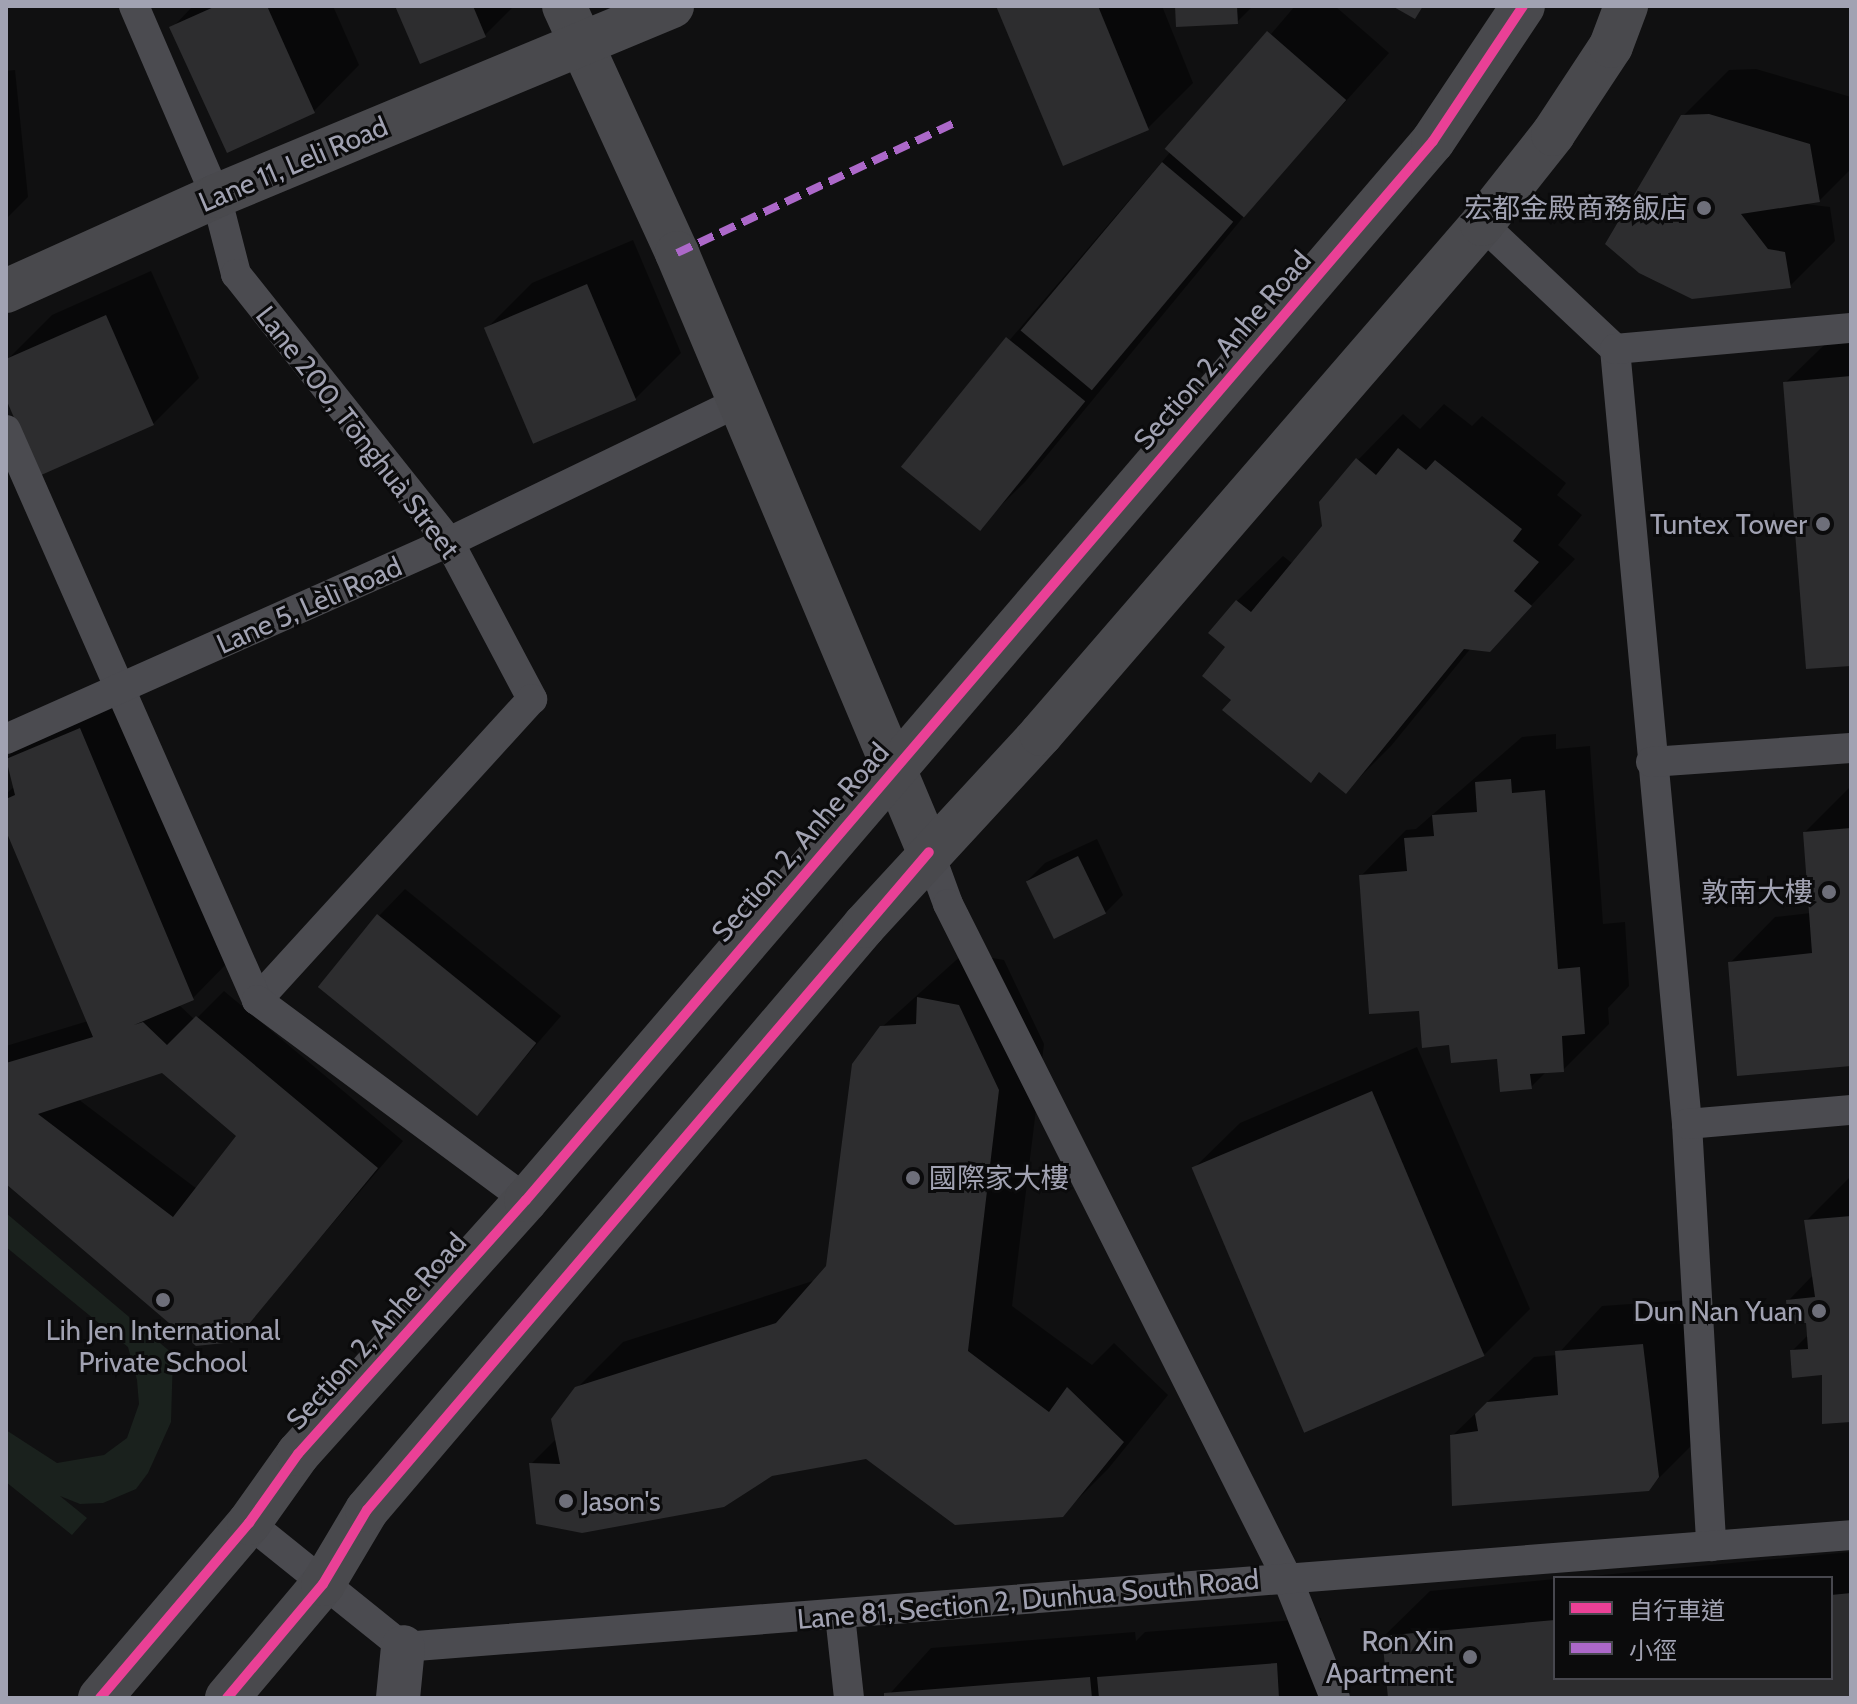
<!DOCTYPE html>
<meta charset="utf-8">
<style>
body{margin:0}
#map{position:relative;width:1857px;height:1704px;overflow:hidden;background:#101011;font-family:Cabin,"Noto Sans TC",sans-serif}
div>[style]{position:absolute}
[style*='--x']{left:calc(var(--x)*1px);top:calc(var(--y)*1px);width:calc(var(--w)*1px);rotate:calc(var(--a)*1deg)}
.green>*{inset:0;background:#1a211d}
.shadow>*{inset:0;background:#0007}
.building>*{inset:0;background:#2d2d2f;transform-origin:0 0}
.lane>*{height:30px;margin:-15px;padding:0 15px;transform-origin:15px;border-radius:15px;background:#4b4b50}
.street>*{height:44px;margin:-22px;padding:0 22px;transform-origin:22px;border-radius:22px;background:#4b4b50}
.secondary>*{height:44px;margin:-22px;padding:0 22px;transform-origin:22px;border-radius:22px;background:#49494d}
.quiet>*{height:8px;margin-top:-4px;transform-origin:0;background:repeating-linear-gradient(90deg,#ac68c9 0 16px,transparent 0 24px)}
.cycleway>*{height:10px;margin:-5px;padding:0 5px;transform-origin:5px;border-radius:5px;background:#ea4096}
.dots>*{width:22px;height:22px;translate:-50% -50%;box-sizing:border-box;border:4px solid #0b0b0c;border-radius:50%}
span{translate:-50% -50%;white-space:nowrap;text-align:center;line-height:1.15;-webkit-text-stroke:6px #0b0b0c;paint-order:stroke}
.street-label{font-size:28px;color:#a1a2b2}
.poi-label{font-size:28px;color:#a1a2b2}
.right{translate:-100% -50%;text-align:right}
.left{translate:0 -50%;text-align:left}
.frame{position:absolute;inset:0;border:8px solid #a1a2b2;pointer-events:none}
.legend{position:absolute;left:1553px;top:1576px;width:280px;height:104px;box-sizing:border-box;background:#0b0b0c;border:2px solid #47474e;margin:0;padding:10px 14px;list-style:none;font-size:24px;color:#a1a2b2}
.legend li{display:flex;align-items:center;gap:16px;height:40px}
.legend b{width:40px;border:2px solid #47474e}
</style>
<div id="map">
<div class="green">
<i style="clip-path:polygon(6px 1213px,173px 1354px,171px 1422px,148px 1473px,136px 1489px,103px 1503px,80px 1504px,60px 1496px,87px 1518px,72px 1535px,6px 1482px,6px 1430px,57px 1463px,104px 1455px,127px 1438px,139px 1404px,137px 1380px,128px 1347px,6px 1247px)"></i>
</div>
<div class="shadow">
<i style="clip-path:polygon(193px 6px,333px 6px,359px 65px,314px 111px,172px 28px)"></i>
<i style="clip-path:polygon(397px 6px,514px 6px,485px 35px)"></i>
<i style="clip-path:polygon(999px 6px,1162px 6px,1193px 83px,1148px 128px)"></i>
<i style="clip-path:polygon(1177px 6px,1253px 6px,1237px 22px)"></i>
<i style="clip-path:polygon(1295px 6px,1335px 6px,1389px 53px,1254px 204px,1025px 482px,979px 527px,903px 465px)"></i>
<i style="clip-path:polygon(1756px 69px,1851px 97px,1851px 169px,1820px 200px,1805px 204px,1830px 207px,1835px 241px,1790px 286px,1692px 297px,1683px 116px,1729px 70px)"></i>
<i style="clip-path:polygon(15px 70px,28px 197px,6px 219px,6px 71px)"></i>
<i style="clip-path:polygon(633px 240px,681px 353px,635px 399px,486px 329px,532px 283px)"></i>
<i style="clip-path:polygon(151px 271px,199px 378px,153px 424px,6px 394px,6px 361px,52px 315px)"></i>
<i style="clip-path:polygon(1851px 319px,1851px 664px,1785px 383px)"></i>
<i style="clip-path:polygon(1444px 404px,1472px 426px,1482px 416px,1566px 483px,1557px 495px,1582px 515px,1558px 545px,1575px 559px,1489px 650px,1471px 648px,1391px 746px,1346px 791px,1234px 699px,1228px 647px,1237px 601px,1283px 556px,1293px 564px,1324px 527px,1358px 460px,1403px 414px,1420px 429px)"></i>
<i style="clip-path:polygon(evenodd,125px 684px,238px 952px,193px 998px,178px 1004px,195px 1020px,224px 991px,403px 1141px,233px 1340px,6px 1181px,6px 1046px,88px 1021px,6px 826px,6px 794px,14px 787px,6px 759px,48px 717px,125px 684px,163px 1071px,239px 1136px,197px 1189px,78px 1099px,163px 1071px)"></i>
<i style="clip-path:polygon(1556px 734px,1556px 749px,1590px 746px,1603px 924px,1625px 922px,1629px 986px,1608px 1008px,1609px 1024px,1563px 1070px,1547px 1071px,1531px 1087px,1498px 1057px,1451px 1043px,1421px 1009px,1361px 876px,1406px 830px,1416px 829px,1522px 737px)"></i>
<i style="clip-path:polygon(1851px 786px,1851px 1064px,1730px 963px,1775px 917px,1811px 913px,1805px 832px)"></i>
<i style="clip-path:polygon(1097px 839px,1123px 895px,1105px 913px,1027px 881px,1045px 863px)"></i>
<i style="clip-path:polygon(405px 889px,561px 1016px,477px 1113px,379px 916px)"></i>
<i style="clip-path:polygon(964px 953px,1004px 960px,1044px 1044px,1012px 1306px,1092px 1365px,1114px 1343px,1168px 1395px,1108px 1469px,1062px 1515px,866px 1457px,771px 1474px,532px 1463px,557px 1438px,577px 1388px,623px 1342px,816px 1280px,828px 1267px,882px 1027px)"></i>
<i style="clip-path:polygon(1417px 1047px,1530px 1309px,1485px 1354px,1194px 1168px,1240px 1123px)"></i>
<i style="clip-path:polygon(1851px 1176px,1851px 1420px,1824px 1422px,1824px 1373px,1792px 1351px,1809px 1334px,1808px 1321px,1788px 1301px,1814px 1274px,1806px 1221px)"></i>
<i style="clip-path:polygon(1688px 1300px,1694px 1443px,1648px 1489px,1452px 1436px,1534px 1357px,1557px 1355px,1602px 1306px)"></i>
<i style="clip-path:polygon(1851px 1552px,1851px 1698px,1390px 1698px,1384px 1636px,1430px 1591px,1555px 1579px,1555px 1678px,1831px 1678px,1831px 1578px,1570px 1578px)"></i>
<i style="clip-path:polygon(1321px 1618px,1327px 1698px,886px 1698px,931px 1648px,1135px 1632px,1136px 1641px,1145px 1632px)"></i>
</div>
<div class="building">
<i style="clip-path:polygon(216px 6px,267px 6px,315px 113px,227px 153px,169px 27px)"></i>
<i style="clip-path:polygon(395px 6px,473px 6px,486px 37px,420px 64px)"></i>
<i style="clip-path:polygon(996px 6px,1098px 6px,1149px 130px,1063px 166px)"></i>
<i style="clip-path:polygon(1175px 6px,1237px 6px,1238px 24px,1176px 27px)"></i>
<i style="clip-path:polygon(1392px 6px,1423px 6px,1415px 19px)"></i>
<i style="left:1267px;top:31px;width:105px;height:156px;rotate:41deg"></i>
<i style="clip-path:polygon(1709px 114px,1810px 144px,1820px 202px,1741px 214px,1768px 249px,1785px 252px,1791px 288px,1692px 299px,1639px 273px,1605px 244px,1681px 115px)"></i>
<i style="left:1162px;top:162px;width:93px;height:220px;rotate:40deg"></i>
<i style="left:587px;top:284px;width:126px;height:112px;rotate:67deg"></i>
<i style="clip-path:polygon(106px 315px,154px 425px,39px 476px,6px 399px,6px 359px)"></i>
<i style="left:1006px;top:337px;width:102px;height:167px;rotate:39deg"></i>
<i style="clip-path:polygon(1851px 376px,1851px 666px,1806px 669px,1783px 382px)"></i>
<i style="clip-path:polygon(1398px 448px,1426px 470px,1435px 460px,1522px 529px,1513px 541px,1539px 562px,1514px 591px,1532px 606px,1490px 652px,1464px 649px,1346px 794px,1319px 772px,1311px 783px,1222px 710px,1231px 700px,1202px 676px,1225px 647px,1208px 633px,1236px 600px,1251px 612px,1322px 526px,1319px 502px,1356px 458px,1376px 475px)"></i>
<i style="clip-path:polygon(evenodd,80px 728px,194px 1000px,134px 1025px,143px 1022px,167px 1045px,196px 1016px,378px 1168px,234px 1342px,196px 1346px,6px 1184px,6px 1063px,93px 1037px,6px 831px,6px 799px,15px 795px,6px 759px,80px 728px,162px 1073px,236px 1136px,173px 1217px,38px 1114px,162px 1073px)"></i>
<i style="clip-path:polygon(1511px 779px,1512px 793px,1545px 790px,1558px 969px,1580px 967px,1585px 1034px,1562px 1036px,1564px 1072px,1530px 1074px,1532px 1089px,1500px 1092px,1497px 1059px,1451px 1063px,1449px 1045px,1422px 1048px,1419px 1011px,1369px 1014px,1359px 875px,1407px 871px,1404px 838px,1434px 836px,1432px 815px,1477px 812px,1475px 782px)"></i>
<i style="clip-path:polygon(1851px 828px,1851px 1066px,1737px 1076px,1728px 962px,1812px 953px,1803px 832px)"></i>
<i style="left:1078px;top:856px;width:64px;height:58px;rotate:64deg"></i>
<i style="left:377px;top:914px;width:205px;height:94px;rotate:39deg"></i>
<i style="clip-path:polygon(917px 997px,959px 1005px,999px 1090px,968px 1351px,1049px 1412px,1067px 1387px,1124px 1442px,1063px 1517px,955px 1525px,866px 1459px,772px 1476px,724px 1507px,582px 1533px,536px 1524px,529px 1463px,560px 1464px,551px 1419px,575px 1387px,776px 1323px,826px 1266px,852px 1064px,880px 1026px,916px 1024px)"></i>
<i style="left:1372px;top:1091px;width:288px;height:196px;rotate:67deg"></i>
<i style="clip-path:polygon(1851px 1216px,1851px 1422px,1822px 1424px,1822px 1375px,1792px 1378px,1790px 1350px,1808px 1349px,1806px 1323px,1788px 1324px,1786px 1300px,1815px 1297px,1804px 1220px)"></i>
<i style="clip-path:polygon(1643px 1344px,1659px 1477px,1649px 1491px,1452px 1506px,1450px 1435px,1478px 1431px,1475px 1414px,1487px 1402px,1558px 1395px,1555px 1351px)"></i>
<i style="clip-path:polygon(1851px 1593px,1851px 1698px,1388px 1698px,1382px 1636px,1555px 1620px,1555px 1678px,1831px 1678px,1831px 1595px)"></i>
<i style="clip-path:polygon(1277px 1663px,1279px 1698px,1099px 1698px,1097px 1677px)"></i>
<i style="clip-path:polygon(1090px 1677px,1092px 1698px,884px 1698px,884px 1693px)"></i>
</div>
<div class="lane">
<i style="--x:134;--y:6;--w:207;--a:66.7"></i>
<i style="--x:216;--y:196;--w:81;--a:75.6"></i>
<i style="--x:236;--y:274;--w:342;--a:51.5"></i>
<i style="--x:449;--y:542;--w:178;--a:62.1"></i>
<i style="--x:532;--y:699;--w:408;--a:132.4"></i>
<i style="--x:1482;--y:224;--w:183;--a:43.2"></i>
<i style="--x:1615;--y:349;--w:778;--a:84.69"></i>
<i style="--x:1687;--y:1124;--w:423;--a:86.7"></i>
<i style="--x:1615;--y:349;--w:237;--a:-5.1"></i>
<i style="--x:6;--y:430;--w:623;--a:66.23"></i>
<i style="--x:257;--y:1000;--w:335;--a:36.6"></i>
<i style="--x:6;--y:739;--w:485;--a:-24"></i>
<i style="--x:449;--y:542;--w:322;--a:-25.8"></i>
<i style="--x:1651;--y:762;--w:200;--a:-4"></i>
<i style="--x:929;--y:852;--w:55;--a:69.9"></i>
<i style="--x:948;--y:904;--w:754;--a:63.3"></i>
<i style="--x:1287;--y:1578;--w:129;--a:68.2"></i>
<i style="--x:1687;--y:1124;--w:165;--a:-4.9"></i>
<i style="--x:249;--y:1523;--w:198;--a:38.8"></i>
<i style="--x:403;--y:1647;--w:1452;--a:-4.42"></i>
<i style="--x:840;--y:1615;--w:83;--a:83.8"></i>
</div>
<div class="street">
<i style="--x:398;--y:1698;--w:51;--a:-84.4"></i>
</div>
<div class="secondary">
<i style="--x:564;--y:6;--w:272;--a:65.4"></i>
<i style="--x:677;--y:253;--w:650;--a:67.18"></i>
<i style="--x:6;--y:291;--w:230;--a:-24.3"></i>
<i style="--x:216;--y:196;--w:494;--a:-22.6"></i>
<i style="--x:100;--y:1698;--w:230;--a:-49.6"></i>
<i style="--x:249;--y:1523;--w:85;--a:-54.6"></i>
<i style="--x:298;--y:1454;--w:341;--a:-48.1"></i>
<i style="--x:526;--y:1200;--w:1394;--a:-49.42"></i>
<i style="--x:1433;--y:141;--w:162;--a:-56.3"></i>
<i style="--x:227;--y:1698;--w:149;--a:-49.9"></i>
<i style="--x:323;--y:1584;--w:86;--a:-59.3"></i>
<i style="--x:367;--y:1510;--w:767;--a:-49.6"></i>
<i style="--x:864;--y:926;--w:261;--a:-47.3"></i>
<i style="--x:1041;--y:734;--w:674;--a:-49.15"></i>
<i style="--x:1482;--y:224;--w:115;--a:-51.7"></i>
<i style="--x:1553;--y:134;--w:105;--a:-56.6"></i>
<i style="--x:1611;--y:46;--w:43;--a:-69.4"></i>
</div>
<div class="quiet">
<i style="--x:677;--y:253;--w:309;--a:-25.1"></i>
</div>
<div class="cycleway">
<i style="--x:100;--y:1698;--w:230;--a:-49.6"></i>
<i style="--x:249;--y:1523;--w:85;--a:-54.6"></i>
<i style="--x:298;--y:1454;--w:341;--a:-48.1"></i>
<i style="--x:526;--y:1200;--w:1394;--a:-49.42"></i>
<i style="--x:1433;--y:141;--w:162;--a:-56.3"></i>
<i style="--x:227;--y:1698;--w:149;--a:-49.9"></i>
<i style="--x:323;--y:1584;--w:86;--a:-59.3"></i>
<i style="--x:367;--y:1510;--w:865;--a:-49.5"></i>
</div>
<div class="dots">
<i style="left:1704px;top:208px;background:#6e6f7a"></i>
<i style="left:1823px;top:524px;background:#6e6f7a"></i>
<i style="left:1829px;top:892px;background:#6e6f7a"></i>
<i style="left:913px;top:1178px;background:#6e6f7a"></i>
<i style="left:163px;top:1300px;background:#6e6f7a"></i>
<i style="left:1819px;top:1311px;background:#6e6f7a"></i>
<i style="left:566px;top:1501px;background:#6e6f7a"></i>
<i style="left:1470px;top:1657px;background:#6e6f7a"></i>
</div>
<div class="street-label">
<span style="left:293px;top:164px;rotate:-23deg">Lane 11, Leli Road</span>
<span style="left:1222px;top:350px;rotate:-49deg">Section 2, Anhe Road</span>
<span style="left:358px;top:432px;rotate:52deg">Lane 200, Tōnghuà Street</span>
<span style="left:309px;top:605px;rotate:-24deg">Lane 5, Lèlì Road</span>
<span style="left:800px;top:842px;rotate:-49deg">Section 2, Anhe Road</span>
<span style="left:376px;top:1331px;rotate:-48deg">Section 2, Anhe Road</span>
<span style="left:1028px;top:1599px;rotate:-5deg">Lane 81, Section 2, Dunhua South Road</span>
</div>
<div class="poi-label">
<span class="right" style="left:1688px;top:208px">宏都金殿商務飯店</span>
<span class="right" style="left:1807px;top:524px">Tuntex Tower</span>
<span class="right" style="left:1813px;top:892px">敦南大樓</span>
<span class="left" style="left:929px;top:1178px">國際家大樓</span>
<span class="right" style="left:1803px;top:1311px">Dun Nan Yuan</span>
<span style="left:163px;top:1346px">Lih Jen International<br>Private School</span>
<span class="left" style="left:582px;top:1501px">Jason's</span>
<span class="right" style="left:1454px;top:1657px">Ron Xin<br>Apartment</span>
</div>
<div class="frame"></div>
<ul class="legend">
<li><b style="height:10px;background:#ea4096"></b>自行車道</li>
<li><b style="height:10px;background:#ac68c9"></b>小徑</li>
</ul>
</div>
